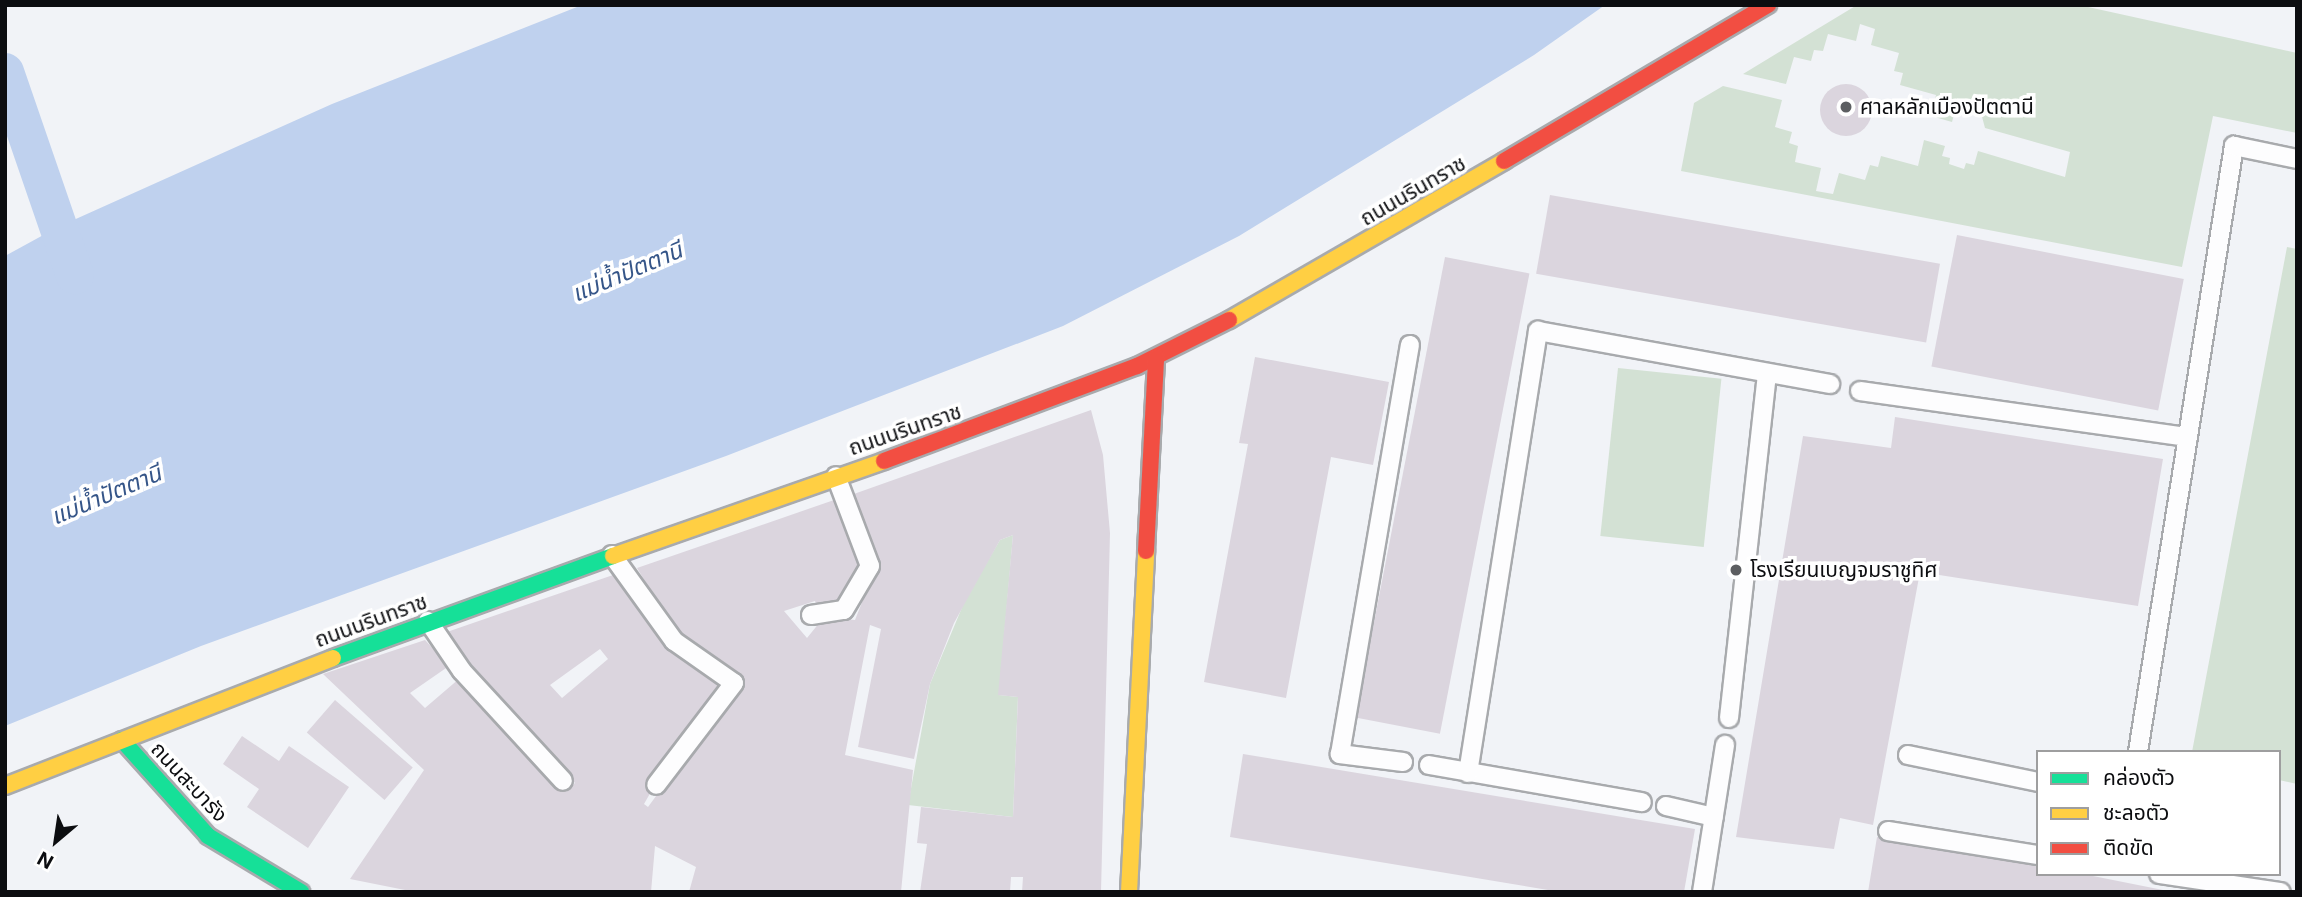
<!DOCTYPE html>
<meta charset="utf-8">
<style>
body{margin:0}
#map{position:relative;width:2302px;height:897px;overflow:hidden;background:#f1f3f7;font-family:Inter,"Noto Sans Thai",sans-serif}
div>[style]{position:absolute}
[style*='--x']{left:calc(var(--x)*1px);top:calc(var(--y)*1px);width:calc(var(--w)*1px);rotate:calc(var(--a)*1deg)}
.green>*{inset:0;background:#d3e1d4;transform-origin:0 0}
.water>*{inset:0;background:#bfd1ee}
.canal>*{height:38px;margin:-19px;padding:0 19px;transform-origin:19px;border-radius:19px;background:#bfd1ee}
.building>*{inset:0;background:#dbd5de;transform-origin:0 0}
.round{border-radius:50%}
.roads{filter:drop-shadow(2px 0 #a8aaad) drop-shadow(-2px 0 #a8aaad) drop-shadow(0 2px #a8aaad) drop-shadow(0 -2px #a8aaad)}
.lane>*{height:18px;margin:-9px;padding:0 9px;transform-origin:9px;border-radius:9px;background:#fdfdfe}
.fast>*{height:16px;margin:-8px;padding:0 8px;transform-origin:8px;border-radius:8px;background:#16e098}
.slow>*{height:16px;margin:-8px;padding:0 8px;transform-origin:8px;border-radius:8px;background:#ffcf43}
.jam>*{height:16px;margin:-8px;padding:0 8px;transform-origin:8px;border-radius:8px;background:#f24e42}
.dots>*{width:19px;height:19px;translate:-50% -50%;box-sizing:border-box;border:4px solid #fff;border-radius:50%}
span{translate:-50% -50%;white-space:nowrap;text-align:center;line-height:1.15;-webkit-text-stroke:7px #fff;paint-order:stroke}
.poi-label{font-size:21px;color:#0c0d10}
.left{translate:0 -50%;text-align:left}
.street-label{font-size:21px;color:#0c0d10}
.water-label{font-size:23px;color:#355588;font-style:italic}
.frame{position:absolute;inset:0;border:7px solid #0c0d10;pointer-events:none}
.legend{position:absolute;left:2036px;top:750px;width:245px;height:126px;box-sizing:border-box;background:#fff;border:2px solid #9e9e9f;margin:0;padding:9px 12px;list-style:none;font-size:21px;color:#0c0d10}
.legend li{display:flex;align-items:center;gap:14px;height:35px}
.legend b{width:35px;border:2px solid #9e9e9f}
.north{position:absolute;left:21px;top:806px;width:70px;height:70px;-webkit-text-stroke:5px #fff;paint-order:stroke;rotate:209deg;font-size:19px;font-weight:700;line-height:28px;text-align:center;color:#0c0d10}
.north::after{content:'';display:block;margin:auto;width:24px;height:32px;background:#0c0d10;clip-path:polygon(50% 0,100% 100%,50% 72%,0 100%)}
</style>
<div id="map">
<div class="green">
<i style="clip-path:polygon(1857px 5px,2079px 5px,2297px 53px,2297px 133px,2213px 116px,2182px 267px,1681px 171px,1694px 103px,1723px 86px,1782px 100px,1775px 127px,1792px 132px,1789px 143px,1798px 146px,1795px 162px,1821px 168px,1816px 191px,1833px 194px,1839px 173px,1865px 180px,1870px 165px,1878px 167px,1881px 156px,1918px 166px,1924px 140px,1945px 146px,1942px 156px,1950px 158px,1949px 164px,1964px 169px,1966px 163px,1974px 165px,1978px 151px,2065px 177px,2070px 152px,1985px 128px,1981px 113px,1965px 109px,1955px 111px,1952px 122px,1931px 116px,1936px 95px,1900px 85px,1903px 73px,1894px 71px,1899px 53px,1871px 45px,1875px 29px,1860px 24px,1856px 41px,1828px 34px,1823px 51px,1814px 50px,1811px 61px,1794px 57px,1786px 84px,1743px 74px)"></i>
<i style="clip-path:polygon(2287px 247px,2297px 249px,2297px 784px,2279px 780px,2279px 752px,2192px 752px)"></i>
<i style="left:1618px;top:368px;width:104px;height:169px;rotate:6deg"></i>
<i style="clip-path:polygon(1013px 535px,999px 695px,1018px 697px,1013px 817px,908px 805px,930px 684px,966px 598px,1000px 540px)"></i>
</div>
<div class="water">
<i style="clip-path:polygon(582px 5px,1605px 5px,1534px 55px,1239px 236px,1063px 326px,726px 456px,201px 646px,5px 726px,5px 256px,58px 227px,332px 104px)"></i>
</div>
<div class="canal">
<i style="--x:5;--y:72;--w:215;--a:71"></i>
</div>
<div class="building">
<i class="round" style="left:1820px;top:84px;width:52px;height:52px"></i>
<i style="left:1550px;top:195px;width:396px;height:80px;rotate:10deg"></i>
<i style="left:1957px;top:235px;width:231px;height:134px;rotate:11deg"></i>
<i style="left:1445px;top:257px;width:86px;height:469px;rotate:11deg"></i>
<i style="clip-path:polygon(1255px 357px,1389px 382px,1373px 465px,1331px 457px,1286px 698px,1204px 682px,1248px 444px,1239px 443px)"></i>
<i style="clip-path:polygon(evenodd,1091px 410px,1103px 455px,1110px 533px,1101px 892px,1022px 892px,1023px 877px,1011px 877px,1010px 892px,920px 892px,927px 844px,917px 843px,921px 807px,1013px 817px,1018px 697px,998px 695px,1013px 535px,1000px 540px,954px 623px,930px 684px,914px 759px,858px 747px,881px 629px,870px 625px,845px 755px,913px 770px,901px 892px,689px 892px,696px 867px,655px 846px,651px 892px,415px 892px,350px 879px,424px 770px,323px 674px,425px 640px,449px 666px,410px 693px,425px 708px,460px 678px,567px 790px,575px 783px,444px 633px,616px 574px,668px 641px,723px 687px,646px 786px,652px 790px,644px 804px,648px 807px,742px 679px,680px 639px,637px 568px,837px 499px,862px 566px,842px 606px,818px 610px,815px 601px,784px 611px,807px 638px,824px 617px,855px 620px,878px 562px,851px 495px,1091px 410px,600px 649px,608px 659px,562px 698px,550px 685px,600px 649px)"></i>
<i style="clip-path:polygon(1895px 417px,2163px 459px,2138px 606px,1920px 572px,1873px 825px,1840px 818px,1834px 849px,1736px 837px,1803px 436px,1891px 448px)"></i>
<i style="left:335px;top:700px;width:103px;height:43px;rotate:41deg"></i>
<i style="clip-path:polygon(242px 736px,279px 761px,289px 746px,349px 787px,308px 848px,247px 807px,259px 789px,223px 764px)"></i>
<i style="clip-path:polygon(1243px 754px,1695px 829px,1684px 892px,1560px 892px,1230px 837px)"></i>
<i style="clip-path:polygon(1877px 837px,2038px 866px,2038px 874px,2083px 874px,2173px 892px,1868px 892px)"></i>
</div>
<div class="roads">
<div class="lane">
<i style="--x:1860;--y:391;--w:331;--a:8"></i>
<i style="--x:612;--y:555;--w:106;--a:54.2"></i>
<i style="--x:674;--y:641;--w:73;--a:35"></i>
<i style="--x:734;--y:683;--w:128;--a:127.4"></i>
<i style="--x:811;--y:615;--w:33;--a:-9"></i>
<i style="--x:844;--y:610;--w:51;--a:-59.4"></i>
<i style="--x:870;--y:566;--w:96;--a:-110.7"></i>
<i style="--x:428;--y:621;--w:60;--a:55.8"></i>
<i style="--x:462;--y:671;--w:149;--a:47.4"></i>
<i style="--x:1729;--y:718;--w:347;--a:-83.7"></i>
<i style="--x:2138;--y:752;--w:614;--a:-81"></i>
<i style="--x:2234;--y:146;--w:64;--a:11.7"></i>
<i style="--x:1908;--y:755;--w:133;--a:11.7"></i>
<i style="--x:1403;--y:762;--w:64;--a:-172.8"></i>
<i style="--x:1340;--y:754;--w:415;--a:-80.3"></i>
<i style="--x:1429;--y:765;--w:216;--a:9.9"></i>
<i style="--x:1468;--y:773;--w:448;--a:-81"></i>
<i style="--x:1538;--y:331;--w:297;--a:10.3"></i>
<i style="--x:1666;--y:806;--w:49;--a:12.9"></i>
<i style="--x:1888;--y:831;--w:152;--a:9.1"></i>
<i style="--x:2159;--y:874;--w:123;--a:8.4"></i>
<i style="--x:1702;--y:892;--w:149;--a:-81.1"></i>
</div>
<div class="fast">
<i style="--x:333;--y:658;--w:298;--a:-20"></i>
<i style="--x:122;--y:740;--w:129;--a:48.1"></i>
<i style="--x:208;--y:836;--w:109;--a:31.1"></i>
</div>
<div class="slow">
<i style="--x:1229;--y:320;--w:318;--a:-30"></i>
<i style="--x:613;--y:556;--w:287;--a:-19.3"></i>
<i style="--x:5;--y:786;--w:352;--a:-21.3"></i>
<i style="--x:1129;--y:892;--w:341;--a:-87.1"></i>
</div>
<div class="jam">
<i style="--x:1504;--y:161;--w:307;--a:-30.6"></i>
<i style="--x:884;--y:461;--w:270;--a:-20.6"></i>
<i style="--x:1137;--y:366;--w:103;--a:-26.6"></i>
<i style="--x:1146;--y:551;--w:194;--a:-87"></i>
</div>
</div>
<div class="dots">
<i style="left:1846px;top:107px;background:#5c5e61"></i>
<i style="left:1736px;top:570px;background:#5c5e61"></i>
</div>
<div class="poi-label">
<span class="left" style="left:1860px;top:107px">ศาลหลักเมืองปัตตานี</span>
<span class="left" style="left:1750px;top:570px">โรงเรียนเบญจมราชูทิศ</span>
</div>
<div class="street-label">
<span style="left:1413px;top:191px;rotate:-30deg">ถนนนรินทราช</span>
<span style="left:905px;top:430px;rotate:-19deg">ถนนนรินทราช</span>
<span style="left:371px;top:621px;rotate:-20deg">ถนนนรินทราช</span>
<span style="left:189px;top:782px;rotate:47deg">ถนนสะบารัง</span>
</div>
<div class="water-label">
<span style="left:627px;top:272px;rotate:-23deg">แม่น้ำปัตตานี</span>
<span style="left:106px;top:495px;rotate:-23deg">แม่น้ำปัตตานี</span>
</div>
<div class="frame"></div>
<ul class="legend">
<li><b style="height:9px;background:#16e098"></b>คล่องตัว</li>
<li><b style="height:9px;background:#ffcf43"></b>ชะลอตัว</li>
<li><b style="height:9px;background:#f24e42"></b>ติดขัด</li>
</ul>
<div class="north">N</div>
</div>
